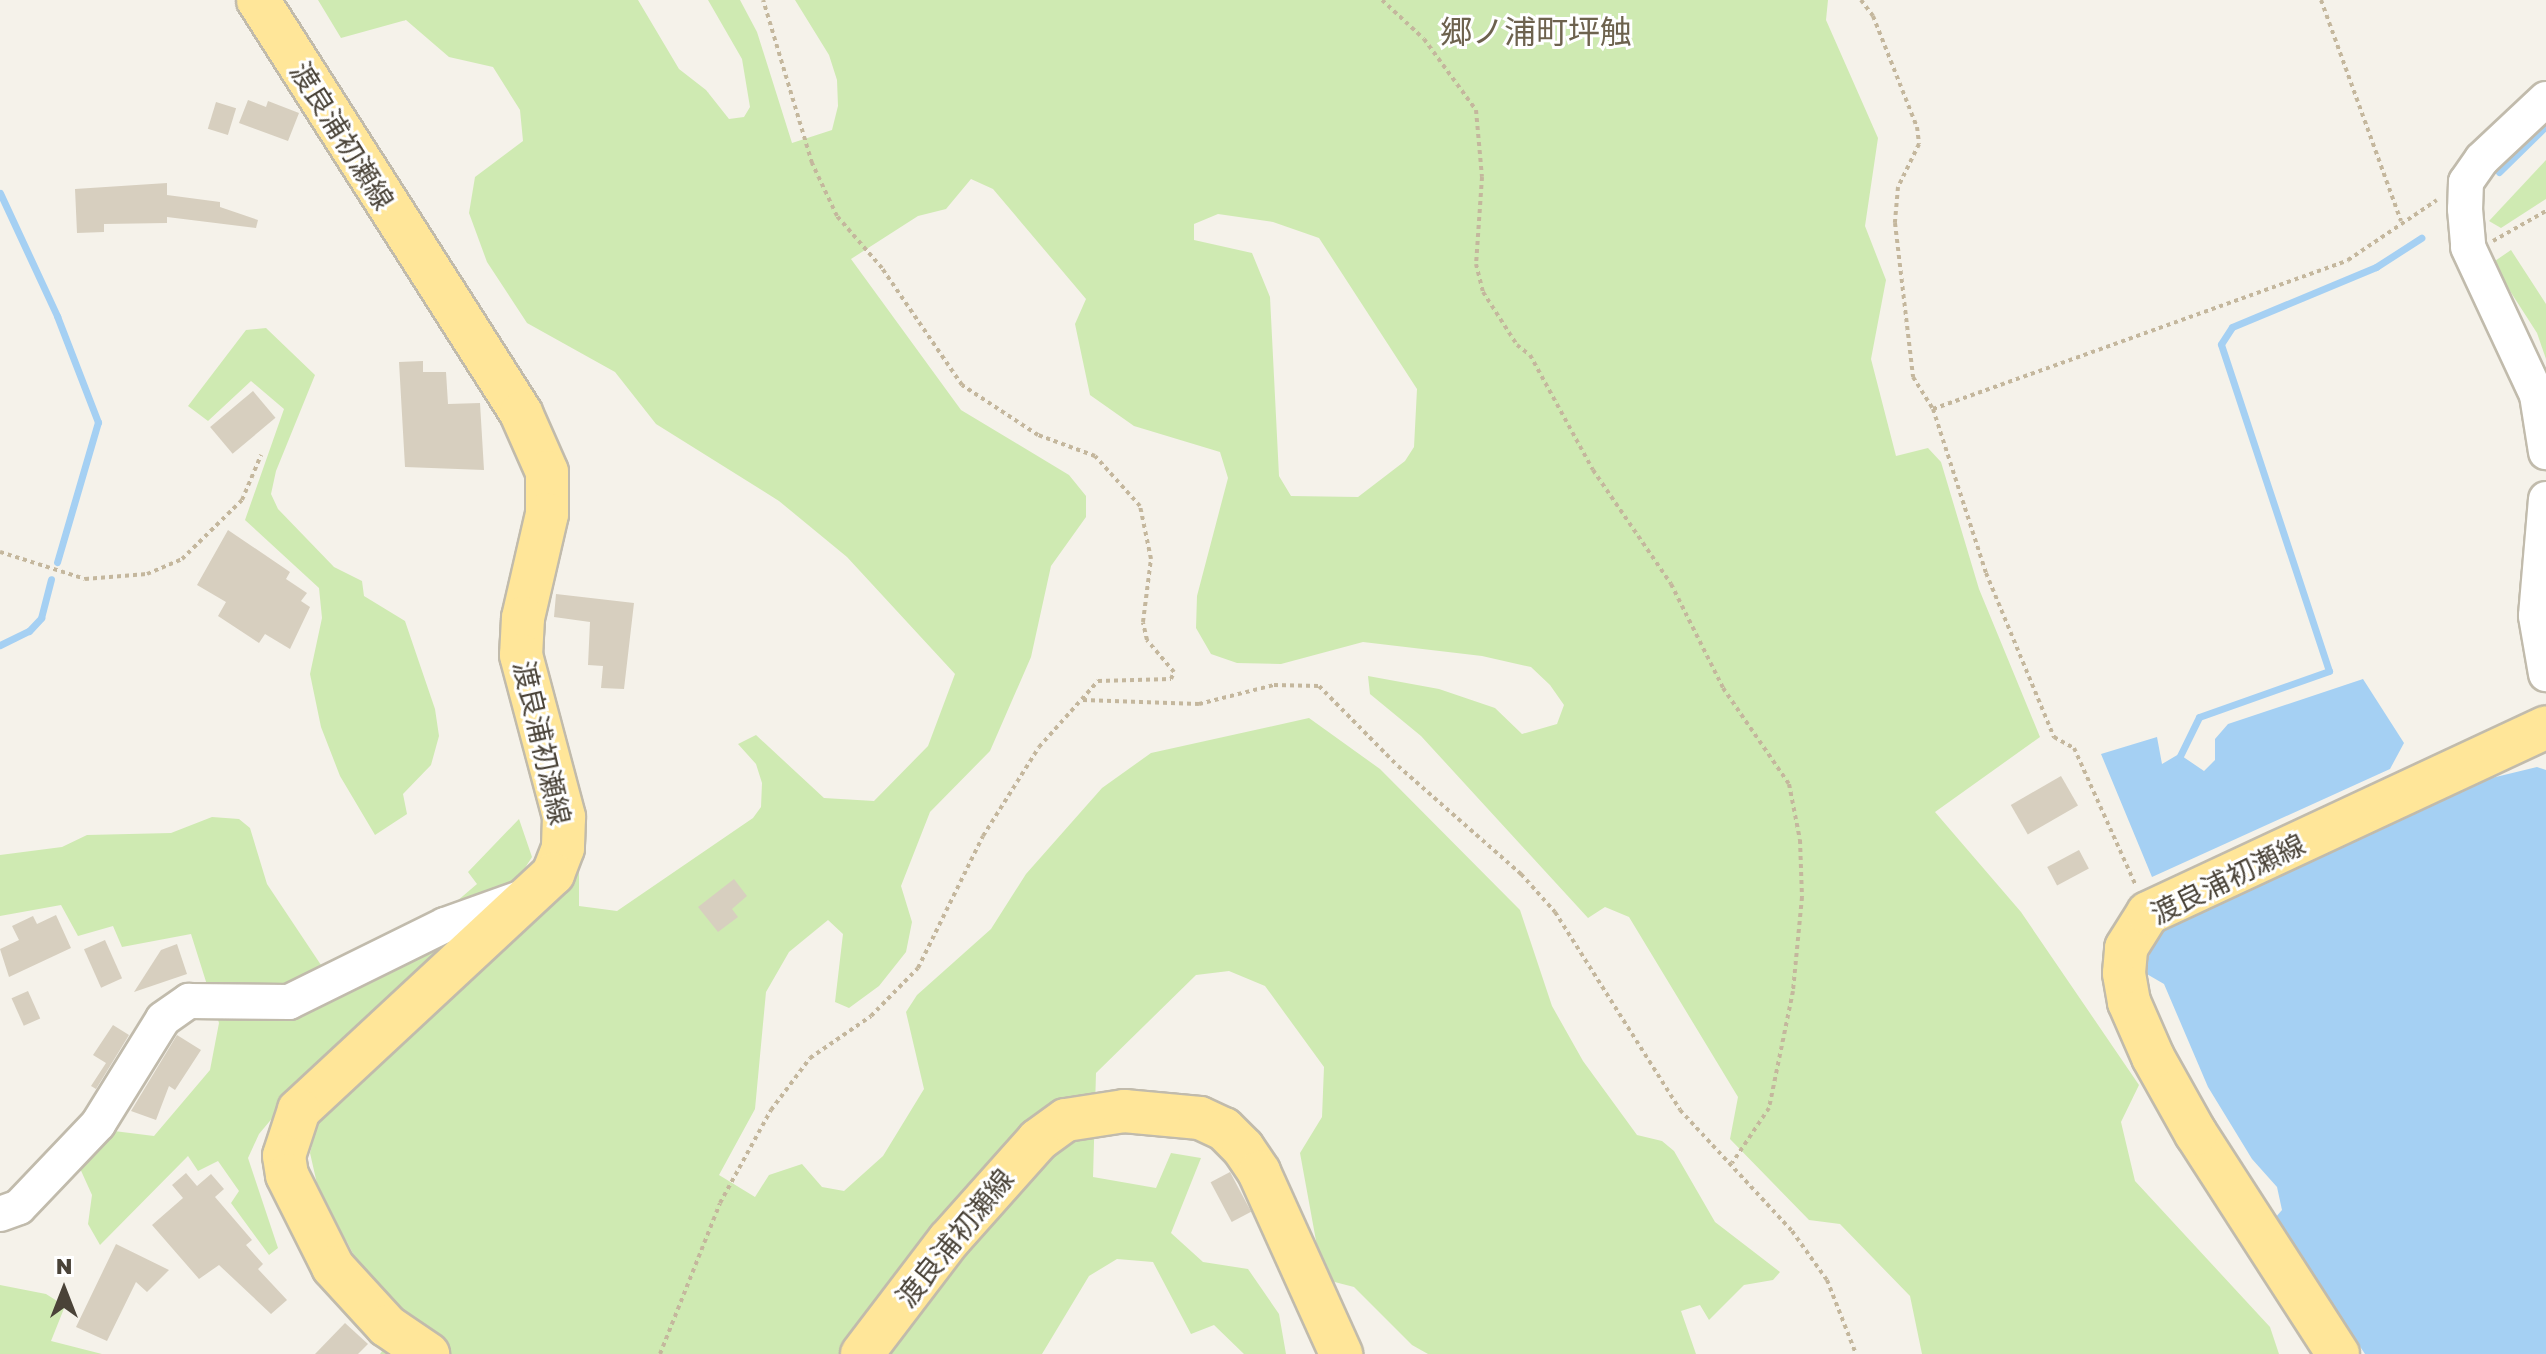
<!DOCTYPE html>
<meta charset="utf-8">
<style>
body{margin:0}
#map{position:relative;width:2546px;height:1354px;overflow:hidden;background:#f5f2ea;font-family:"Golos Text","Noto Sans JP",sans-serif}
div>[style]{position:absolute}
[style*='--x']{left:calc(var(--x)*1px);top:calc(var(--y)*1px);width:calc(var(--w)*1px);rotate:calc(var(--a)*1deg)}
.green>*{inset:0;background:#cfeab2}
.water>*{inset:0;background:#a5d0f3}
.stream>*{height:7px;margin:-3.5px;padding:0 3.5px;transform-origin:3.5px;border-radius:3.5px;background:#a5d0f3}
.building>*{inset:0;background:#d7cfbf;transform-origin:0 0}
.path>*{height:4px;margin-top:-2px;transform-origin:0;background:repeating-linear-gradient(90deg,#c4b79d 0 4px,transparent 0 8px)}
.roads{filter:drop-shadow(2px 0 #c1bbac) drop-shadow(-2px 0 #c1bbac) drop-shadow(0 2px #c1bbac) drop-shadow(0 -2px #c1bbac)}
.minor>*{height:34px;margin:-17px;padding:0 17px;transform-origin:17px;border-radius:17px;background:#fff}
.major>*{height:42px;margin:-21px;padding:0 21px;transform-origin:21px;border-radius:21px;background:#ffe699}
span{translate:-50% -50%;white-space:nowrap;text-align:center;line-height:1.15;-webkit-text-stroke:6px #fff;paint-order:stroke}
.street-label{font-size:28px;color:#4a4338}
.quarter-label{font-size:32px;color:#6d624e}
.north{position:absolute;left:24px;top:1250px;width:80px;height:80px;-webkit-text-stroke:6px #fff;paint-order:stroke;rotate:0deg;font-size:22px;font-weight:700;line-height:32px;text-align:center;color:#4a4338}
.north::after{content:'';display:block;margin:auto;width:28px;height:36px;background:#4a4338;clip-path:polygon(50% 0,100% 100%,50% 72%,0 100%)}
</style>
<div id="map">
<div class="green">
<i style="clip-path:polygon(evenodd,318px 0,638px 0,679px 69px,706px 90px,729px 119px,744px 117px,750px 107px,742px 59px,708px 0,740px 0,757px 32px,792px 143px,832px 130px,838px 106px,837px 80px,829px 55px,795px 0,1828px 0,1826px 20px,1878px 138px,1865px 226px,1886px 280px,1871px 359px,1896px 456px,1928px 448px,1941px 462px,1979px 589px,2040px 737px,1935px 812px,2021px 912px,2139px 1085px,2121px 1122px,2135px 1181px,2270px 1327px,2279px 1354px,1922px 1354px,1910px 1296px,1840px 1224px,1809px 1220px,1730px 1139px,1738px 1097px,1629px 917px,1605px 907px,1588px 918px,1421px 736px,1370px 694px,1368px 676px,1439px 689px,1495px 708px,1522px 734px,1557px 724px,1564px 705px,1550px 685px,1531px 667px,1482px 656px,1363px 642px,1281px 664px,1237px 663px,1211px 654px,1196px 628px,1197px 596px,1228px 478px,1220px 452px,1134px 426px,1090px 395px,1075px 324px,1086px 299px,993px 189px,971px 179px,946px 209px,918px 216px,851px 259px,961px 410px,1069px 475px,1086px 496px,1086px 517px,1051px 566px,1031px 657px,990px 751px,930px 812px,901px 886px,912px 922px,906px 952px,879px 986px,849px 1008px,835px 1002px,843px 934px,828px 920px,789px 952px,766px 992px,755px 1109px,719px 1175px,755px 1197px,769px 1175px,802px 1164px,822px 1187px,844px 1191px,883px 1156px,924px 1089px,906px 1012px,917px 995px,991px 929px,1026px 874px,1102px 788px,1151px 753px,1309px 718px,1380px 769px,1520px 910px,1552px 1006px,1583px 1061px,1637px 1135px,1662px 1141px,1674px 1151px,1715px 1222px,1780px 1272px,1773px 1280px,1744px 1285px,1709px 1320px,1700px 1305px,1681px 1311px,1696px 1354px,1428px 1354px,1412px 1345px,1354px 1287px,1323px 1279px,1300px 1153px,1322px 1117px,1324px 1067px,1265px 986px,1229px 971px,1196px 975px,1096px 1073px,1093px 1177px,1156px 1188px,1171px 1153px,1201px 1158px,1171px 1233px,1203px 1262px,1248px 1269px,1279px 1314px,1286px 1354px,1244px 1354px,1214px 1325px,1191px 1334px,1153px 1262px,1117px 1259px,1089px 1276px,1042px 1354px,380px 1354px,402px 1323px,370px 1287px,347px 1242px,323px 1210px,310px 1153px,318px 1121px,579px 864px,579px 906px,617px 911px,753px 818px,761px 807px,762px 783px,756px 764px,738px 744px,756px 735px,824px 798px,874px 801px,928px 746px,955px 674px,847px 557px,779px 501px,656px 424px,615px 372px,527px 323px,487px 262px,469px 213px,475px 177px,523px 141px,520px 110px,493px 67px,449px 57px,406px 20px,341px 38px,318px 0,1218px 214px,1273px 222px,1319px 238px,1417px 389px,1414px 447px,1405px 461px,1358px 497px,1291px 496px,1279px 476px,1270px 297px,1252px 253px,1194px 240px,1194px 224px,1218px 214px)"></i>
<i style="clip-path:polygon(2546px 160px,2546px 199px,2501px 228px,2489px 221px)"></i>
<i style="clip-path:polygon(2511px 250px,2546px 304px,2546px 359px,2537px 333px,2492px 263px)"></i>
<i style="clip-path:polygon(266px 328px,315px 375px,276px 471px,271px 494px,278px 509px,334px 567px,362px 581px,364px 596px,405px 621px,435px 709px,439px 736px,431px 765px,403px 794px,407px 814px,375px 835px,340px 776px,321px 727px,310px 674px,322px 618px,319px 588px,245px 520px,284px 409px,251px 381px,208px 421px,188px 406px,246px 330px)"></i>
<i style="clip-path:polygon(212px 817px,239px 819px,250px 828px,267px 884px,327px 974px,443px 913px,477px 884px,468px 872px,519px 819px,532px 857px,489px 924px,320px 1061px,259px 1134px,248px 1158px,278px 1248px,269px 1255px,231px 1203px,239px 1191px,218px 1161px,198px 1171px,188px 1156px,100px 1245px,88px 1224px,92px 1195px,78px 1164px,114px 1131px,154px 1136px,210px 1070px,219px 1023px,191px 934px,122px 947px,113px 926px,78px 936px,61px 905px,0 916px,0 855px,62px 847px,87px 835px,171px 833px)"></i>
<i style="clip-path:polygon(0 1285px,46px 1294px,65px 1306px,51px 1341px,102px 1354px,0 1354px)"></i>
</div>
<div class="water">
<i style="clip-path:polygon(2363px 679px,2404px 743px,2390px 769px,2152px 877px,2101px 754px,2157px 737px,2162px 764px,2179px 754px,2204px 771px,2215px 760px,2215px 739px,2228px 724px)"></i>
<i style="clip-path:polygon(2537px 767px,2546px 770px,2546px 1354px,2365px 1354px,2275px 1218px,2282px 1210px,2277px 1187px,2252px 1159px,2208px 1087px,2164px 984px,2145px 973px,2147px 961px,2158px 934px,2181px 922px,2475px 782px)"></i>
</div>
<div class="stream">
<i style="--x:2499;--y:172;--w:66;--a:-44.4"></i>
<i style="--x:0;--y:193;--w:136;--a:65.1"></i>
<i style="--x:57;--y:316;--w:114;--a:68.9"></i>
<i style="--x:98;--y:422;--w:146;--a:106.3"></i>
<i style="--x:0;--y:645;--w:32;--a:-26"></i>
<i style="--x:29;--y:631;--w:18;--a:-47"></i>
<i style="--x:41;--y:618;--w:40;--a:-75.6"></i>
<i style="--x:2177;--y:762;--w:50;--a:-63.9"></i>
<i style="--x:2199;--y:717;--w:138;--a:-19.5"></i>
<i style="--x:2329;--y:671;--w:344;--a:-108.3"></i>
<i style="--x:2221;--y:344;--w:20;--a:-57"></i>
<i style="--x:2232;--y:327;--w:156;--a:-22.6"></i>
<i style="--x:2376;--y:267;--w:54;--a:-32.8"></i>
</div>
<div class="building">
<i style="clip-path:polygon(248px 100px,266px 107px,268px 101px,299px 113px,288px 141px,239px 123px)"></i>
<i style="left:216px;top:102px;width:21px;height:28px;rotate:17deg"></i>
<i style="clip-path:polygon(167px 183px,167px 195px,220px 202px,220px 207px,258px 220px,256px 228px,167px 217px,167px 223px,104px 224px,104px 232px,77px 233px,75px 189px)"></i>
<i style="clip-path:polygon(423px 361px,423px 372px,446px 372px,448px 404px,480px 403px,484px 470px,405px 467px,399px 362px)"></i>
<i style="left:253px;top:391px;width:35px;height:56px;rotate:50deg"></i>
<i style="clip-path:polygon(228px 530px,290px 572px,286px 579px,307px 593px,301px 601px,310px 607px,290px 649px,265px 634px,259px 643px,218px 616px,226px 602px,197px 585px)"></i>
<i style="clip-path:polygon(556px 594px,634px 603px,624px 689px,601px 688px,603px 666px,588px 665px,590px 622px,554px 617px)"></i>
<i style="left:2061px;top:776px;width:34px;height:58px;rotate:60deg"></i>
<i style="left:2079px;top:850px;width:21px;height:36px;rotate:62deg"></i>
<i style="clip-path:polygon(734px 879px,747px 896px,732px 909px,738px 917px,718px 932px,698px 907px)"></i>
<i style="clip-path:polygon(56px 915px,71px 948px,9px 977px,0 949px,19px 940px,12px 926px,33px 916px,37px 924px)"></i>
<i style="left:105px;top:940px;width:42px;height:23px;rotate:66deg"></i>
<i style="clip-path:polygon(177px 944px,187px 974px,134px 992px,161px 950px)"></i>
<i style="left:28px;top:991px;width:30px;height:18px;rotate:66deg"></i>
<i style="clip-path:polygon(113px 1025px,129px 1035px,96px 1089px,91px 1086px,106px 1063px,93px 1055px)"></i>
<i style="clip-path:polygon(177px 1035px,201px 1050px,175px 1090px,169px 1086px,156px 1120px,131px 1111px)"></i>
<i style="left:1230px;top:1172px;width:45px;height:22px;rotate:62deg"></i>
<i style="clip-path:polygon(186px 1173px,197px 1186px,211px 1174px,224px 1189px,215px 1197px,252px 1240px,246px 1245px,263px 1264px,258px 1269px,287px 1300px,271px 1314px,219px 1265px,199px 1279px,152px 1225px,183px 1198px,172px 1185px)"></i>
<i style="clip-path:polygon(116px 1244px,169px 1270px,147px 1292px,136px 1282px,107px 1341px,76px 1327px)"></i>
<i style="clip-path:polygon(345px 1323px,368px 1344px,358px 1354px,315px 1354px)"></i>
</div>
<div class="path">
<i style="--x:1382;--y:0;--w:57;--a:42.9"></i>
<i style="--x:1424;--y:39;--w:88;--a:53.8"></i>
<i style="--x:1476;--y:110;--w:67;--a:84.9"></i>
<i style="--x:1482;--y:177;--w:87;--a:93.9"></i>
<i style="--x:1476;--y:264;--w:29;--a:76"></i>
<i style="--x:1483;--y:292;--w:63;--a:57.3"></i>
<i style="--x:1517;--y:345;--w:16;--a:38"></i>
<i style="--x:1530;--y:355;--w:131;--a:61.3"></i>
<i style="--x:1593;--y:470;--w:138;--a:55.6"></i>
<i style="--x:1671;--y:584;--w:116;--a:63.4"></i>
<i style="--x:1723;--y:688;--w:116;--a:55.5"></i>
<i style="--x:1789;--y:784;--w:57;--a:78.9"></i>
<i style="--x:1800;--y:840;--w:57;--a:88"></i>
<i style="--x:1802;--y:897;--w:94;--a:95.5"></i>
<i style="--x:1793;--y:991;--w:119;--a:101.6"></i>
<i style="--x:1769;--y:1108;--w:66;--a:123.9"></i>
<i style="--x:1861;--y:0;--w:20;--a:53"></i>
<i style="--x:1873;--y:16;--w:119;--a:68.4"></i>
<i style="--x:1917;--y:127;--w:17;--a:83"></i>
<i style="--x:1919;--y:144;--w:48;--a:116"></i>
<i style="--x:1898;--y:187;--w:36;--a:95"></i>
<i style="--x:1895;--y:223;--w:155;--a:83.3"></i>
<i style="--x:1913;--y:377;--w:38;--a:58"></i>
<i style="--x:1933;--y:409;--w:172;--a:72.1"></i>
<i style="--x:1986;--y:573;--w:178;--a:67.5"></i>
<i style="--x:2054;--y:737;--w:23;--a:29"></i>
<i style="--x:2074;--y:748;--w:151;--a:65.8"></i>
<i style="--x:2321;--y:0;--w:235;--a:70.1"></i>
<i style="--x:2493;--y:241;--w:61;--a:-29.5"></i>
<i style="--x:1933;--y:409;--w:441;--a:-19.7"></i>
<i style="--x:2348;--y:260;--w:107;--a:-34"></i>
<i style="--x:0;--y:552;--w:89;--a:17.6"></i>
<i style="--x:85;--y:579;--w:62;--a:-4.6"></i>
<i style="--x:147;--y:574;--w:38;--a:-23"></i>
<i style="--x:182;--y:559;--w:84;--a:-44.5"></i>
<i style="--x:242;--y:500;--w:49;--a:-67.1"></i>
<i style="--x:1083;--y:700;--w:116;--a:2"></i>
<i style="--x:1199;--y:704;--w:77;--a:-14.2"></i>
<i style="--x:1274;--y:685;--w:45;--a:1.3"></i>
<i style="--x:1319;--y:686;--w:112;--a:45.4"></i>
<i style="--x:1398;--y:766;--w:164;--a:41.3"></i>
<i style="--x:1521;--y:874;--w:51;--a:48.2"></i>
<i style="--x:1555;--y:912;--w:234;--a:57.7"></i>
<i style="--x:1680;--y:1110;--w:165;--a:47.2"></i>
<i style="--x:1792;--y:1231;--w:60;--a:54.5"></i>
<i style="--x:1827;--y:1280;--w:79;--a:68.6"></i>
<i style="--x:660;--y:1354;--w:162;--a:-68.3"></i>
<i style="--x:720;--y:1203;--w:106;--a:-61.3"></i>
<i style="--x:771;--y:1110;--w:65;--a:-53.1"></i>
<i style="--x:810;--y:1058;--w:74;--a:-34.5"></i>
<i style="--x:871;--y:1016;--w:67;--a:-45.6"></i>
<i style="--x:918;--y:968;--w:147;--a:-63.8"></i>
<i style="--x:983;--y:836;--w:105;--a:-57.8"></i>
<i style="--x:1039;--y:747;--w:89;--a:-48.2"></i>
<i style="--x:1098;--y:681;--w:73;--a:-1.6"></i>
<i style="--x:1171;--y:679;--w:8;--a:-67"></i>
<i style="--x:1174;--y:672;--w:42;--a:-130.2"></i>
<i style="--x:1147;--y:640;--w:18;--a:-103"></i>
<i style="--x:1143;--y:622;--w:64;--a:-82.8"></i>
<i style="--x:1151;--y:559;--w:54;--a:-101.7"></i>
<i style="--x:1140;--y:506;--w:67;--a:-132"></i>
<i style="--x:1095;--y:456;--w:61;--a:-159.8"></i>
<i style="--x:1038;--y:435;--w:91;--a:-146.7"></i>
<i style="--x:962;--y:385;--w:142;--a:-124.4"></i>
<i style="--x:882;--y:268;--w:69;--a:-130.9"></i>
<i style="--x:837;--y:216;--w:59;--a:-115.3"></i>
<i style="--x:812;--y:163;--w:170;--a:-106.7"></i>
</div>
<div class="roads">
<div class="minor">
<i style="--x:2546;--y:99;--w:88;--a:136.8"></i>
<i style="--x:2482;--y:159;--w:28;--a:125"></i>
<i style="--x:2466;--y:182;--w:27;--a:92"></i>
<i style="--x:2465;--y:209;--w:38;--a:85"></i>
<i style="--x:2468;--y:247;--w:163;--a:65"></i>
<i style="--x:2537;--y:395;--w:58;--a:81"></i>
<i style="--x:2546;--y:499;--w:117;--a:94.9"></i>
<i style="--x:2536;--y:616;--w:59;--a:80.2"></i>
<i style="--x:0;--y:1214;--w:20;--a:-20"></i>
<i style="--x:19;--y:1207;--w:115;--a:-46.4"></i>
<i style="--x:98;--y:1124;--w:123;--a:-58.2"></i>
<i style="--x:163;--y:1019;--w:32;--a:-35"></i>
<i style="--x:189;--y:1001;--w:100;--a:0.6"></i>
<i style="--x:289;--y:1002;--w:174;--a:-26.3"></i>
<i style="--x:445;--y:925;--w:83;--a:-19.7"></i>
</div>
<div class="major">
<i style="--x:258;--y:0;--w:490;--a:57.5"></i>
<i style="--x:521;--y:413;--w:64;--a:66.2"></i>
<i style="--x:547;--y:472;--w:42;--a:90"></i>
<i style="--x:547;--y:514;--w:107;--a:103"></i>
<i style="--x:523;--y:618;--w:37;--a:93"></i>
<i style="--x:521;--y:655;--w:168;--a:75.1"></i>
<i style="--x:564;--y:817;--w:31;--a:92"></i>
<i style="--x:563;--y:848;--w:28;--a:111"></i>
<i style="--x:553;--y:874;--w:347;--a:137.1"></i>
<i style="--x:299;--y:1110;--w:48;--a:108.1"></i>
<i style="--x:284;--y:1156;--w:19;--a:81"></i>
<i style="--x:287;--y:1175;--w:103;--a:63.4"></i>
<i style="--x:333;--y:1267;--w:80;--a:47.5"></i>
<i style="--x:387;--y:1326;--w:50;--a:34.3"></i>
<i style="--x:862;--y:1354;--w:143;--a:-52.7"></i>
<i style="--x:949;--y:1240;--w:134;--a:-48.3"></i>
<i style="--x:1038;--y:1140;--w:34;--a:-36"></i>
<i style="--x:1066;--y:1120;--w:59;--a:-8.8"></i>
<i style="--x:1124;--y:1111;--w:76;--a:5.3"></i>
<i style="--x:1200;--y:1118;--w:26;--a:25"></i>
<i style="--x:1224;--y:1129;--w:27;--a:45"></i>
<i style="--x:1243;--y:1148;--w:29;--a:56"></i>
<i style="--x:1259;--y:1172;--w:200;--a:65.7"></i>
<i style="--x:2338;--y:1354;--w:262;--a:-122.8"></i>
<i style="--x:2196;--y:1134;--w:88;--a:-119.2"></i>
<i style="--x:2153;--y:1057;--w:60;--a:-113.6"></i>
<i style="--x:2129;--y:1002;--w:29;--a:-100"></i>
<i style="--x:2124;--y:973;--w:25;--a:-85"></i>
<i style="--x:2126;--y:948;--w:41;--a:-57.8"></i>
<i style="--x:2148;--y:913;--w:439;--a:-25"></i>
</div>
</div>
<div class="street-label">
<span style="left:342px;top:136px;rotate:58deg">渡良浦初瀬線</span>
<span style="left:542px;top:743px;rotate:77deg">渡良浦初瀬線</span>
<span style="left:2228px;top:879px;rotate:-26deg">渡良浦初瀬線</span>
<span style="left:955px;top:1238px;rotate:-51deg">渡良浦初瀬線</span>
</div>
<div class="quarter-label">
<span style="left:1536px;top:31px">郷ノ浦町坪触</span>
</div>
<div class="north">N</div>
</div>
